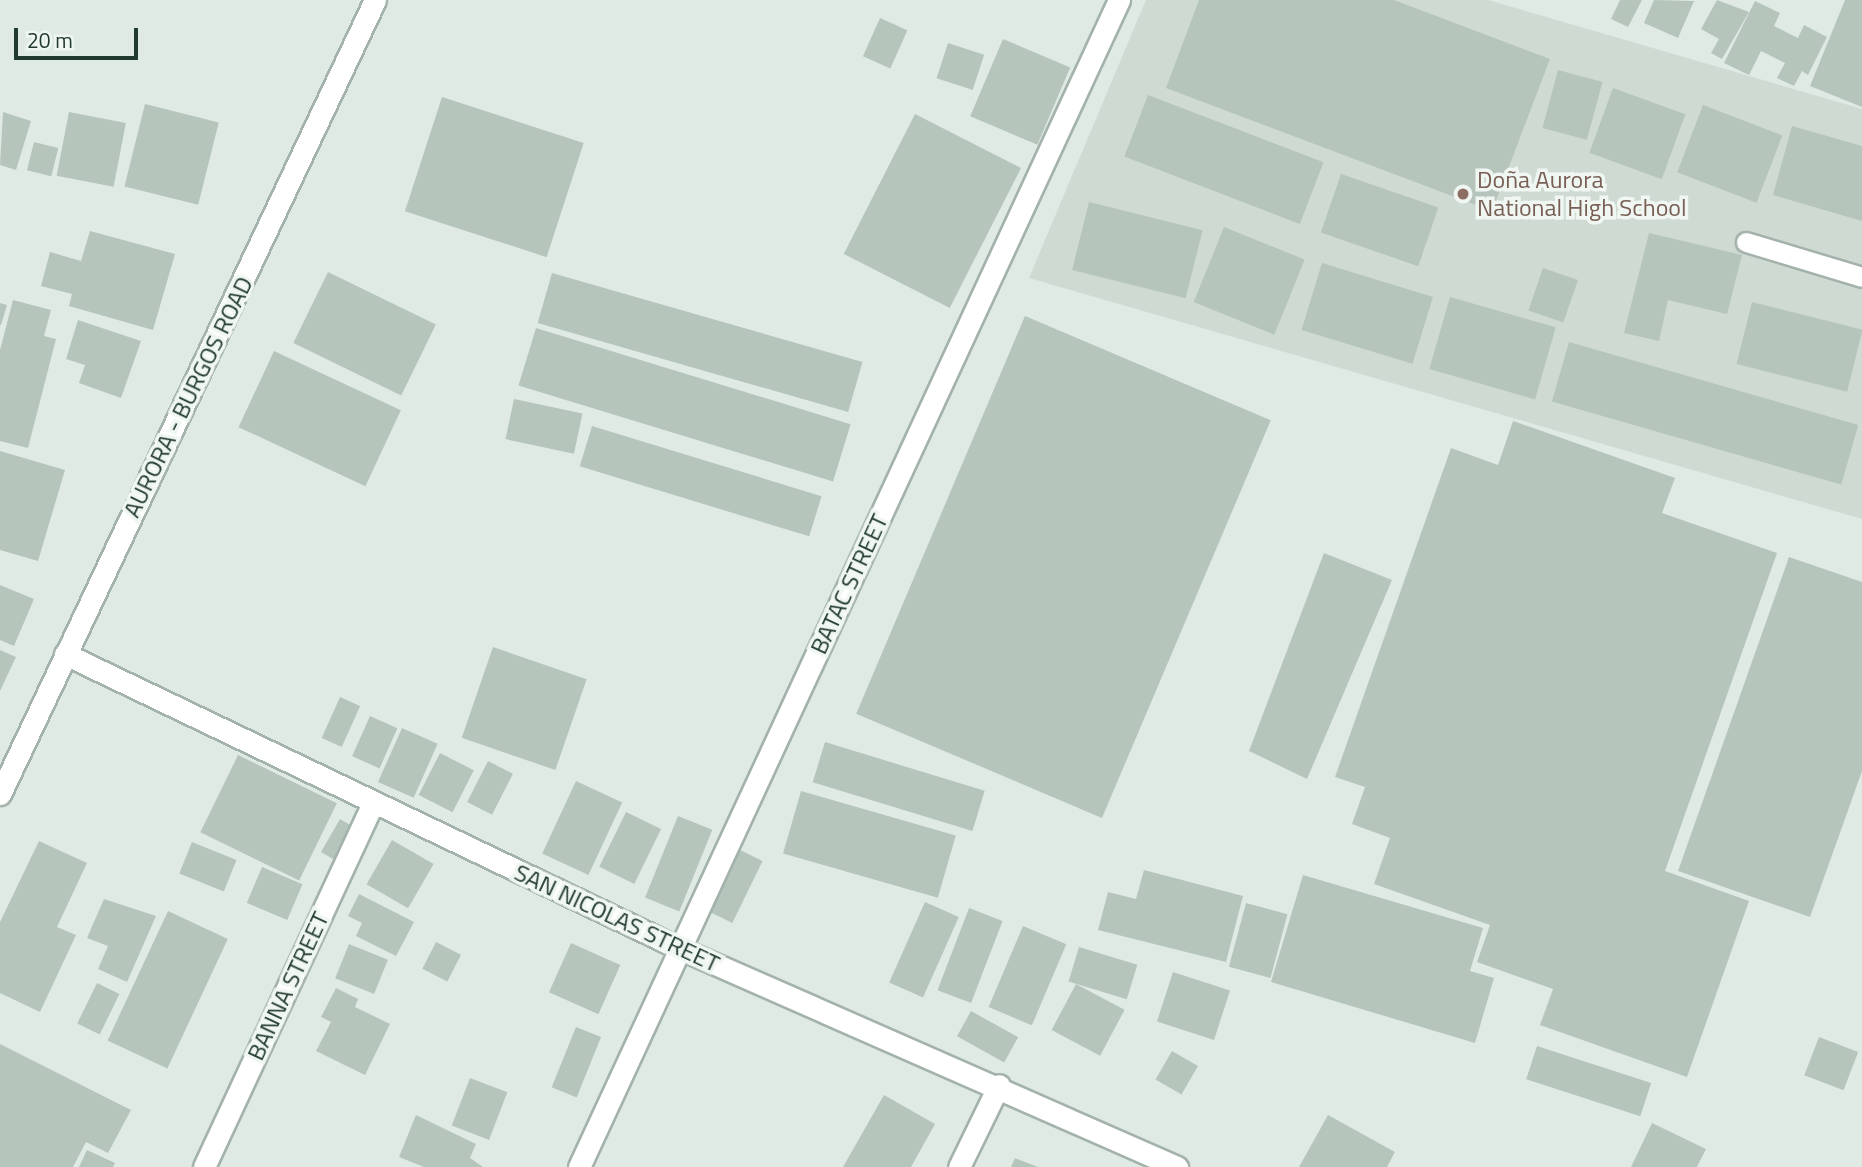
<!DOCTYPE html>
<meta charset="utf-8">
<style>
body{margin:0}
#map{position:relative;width:1862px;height:1167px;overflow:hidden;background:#e0eae4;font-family:"Titillium Web",sans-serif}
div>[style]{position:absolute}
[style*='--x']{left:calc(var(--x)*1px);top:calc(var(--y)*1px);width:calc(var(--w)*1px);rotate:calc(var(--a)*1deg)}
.built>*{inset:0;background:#cedad2}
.building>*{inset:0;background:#b5c5bc;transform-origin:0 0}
.roads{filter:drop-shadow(2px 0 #a3b2aa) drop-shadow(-2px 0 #a3b2aa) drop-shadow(0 2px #a3b2aa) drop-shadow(0 -2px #a3b2aa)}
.service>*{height:19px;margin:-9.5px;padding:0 9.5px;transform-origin:9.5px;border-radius:9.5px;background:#fff}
.minor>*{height:21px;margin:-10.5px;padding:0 10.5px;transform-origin:10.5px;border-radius:10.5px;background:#fff}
.secondary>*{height:21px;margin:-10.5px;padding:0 10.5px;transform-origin:10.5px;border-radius:10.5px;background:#fff}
.dots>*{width:19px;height:19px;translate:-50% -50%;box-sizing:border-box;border:4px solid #f0f7f2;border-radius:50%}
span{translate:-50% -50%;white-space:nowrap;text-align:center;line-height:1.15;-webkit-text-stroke:7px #f0f7f2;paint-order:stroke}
.education-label{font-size:24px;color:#785e54}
.left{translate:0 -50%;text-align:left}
.street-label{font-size:24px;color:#213a2e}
.scale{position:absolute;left:14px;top:28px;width:124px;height:32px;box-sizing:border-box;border:4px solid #213a2e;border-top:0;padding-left:9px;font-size:21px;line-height:24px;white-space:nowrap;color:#213a2e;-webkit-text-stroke:5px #f0f7f2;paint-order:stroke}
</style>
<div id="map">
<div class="built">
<i style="clip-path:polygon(1146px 0,1488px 0,1862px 109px,1862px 519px,1029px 278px)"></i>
</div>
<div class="building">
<i style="clip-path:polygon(1199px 0,1394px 0,1550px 59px,1492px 211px,1166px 88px)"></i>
<i style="clip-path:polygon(1620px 0,1642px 0,1628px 27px,1611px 19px)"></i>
<i style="clip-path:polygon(1654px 0,1694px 1px,1678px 38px,1644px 23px)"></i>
<i style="clip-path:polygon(1717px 0,1749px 12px,1722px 59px,1711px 53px,1719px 39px,1701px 29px)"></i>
<i style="clip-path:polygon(1845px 0,1862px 0,1862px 107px,1810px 86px)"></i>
<i style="clip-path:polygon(1755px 1px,1780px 13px,1774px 26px,1798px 38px,1804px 25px,1827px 37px,1808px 75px,1802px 71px,1794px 86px,1777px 78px,1785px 63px,1761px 51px,1749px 75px,1724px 63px)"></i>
<i style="left:880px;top:18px;width:30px;height:42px;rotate:24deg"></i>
<i style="left:1003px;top:39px;width:73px;height:84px;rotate:23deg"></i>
<i style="left:948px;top:43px;width:38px;height:37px;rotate:18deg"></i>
<i style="left:1558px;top:70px;width:46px;height:60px;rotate:15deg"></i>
<i style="left:1613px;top:88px;width:77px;height:69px;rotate:20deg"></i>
<i style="left:1148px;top:95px;width:188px;height:66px;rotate:21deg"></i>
<i style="left:442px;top:97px;width:149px;height:120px;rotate:18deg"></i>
<i style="left:145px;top:104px;width:76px;height:85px;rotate:14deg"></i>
<i style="left:1703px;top:105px;width:85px;height:72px;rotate:21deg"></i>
<i style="clip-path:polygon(3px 112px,31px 121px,16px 170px,0 165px)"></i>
<i style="left:69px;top:112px;width:58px;height:65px;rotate:11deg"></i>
<i style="left:915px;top:114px;width:119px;height:157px;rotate:27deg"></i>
<i style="clip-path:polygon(1792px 126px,1862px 146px,1862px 221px,1773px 195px)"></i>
<i style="left:34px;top:142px;width:25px;height:29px;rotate:14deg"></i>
<i style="left:1341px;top:174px;width:103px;height:62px;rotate:19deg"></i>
<i style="left:1089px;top:202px;width:117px;height:70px;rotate:14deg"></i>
<i style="left:1224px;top:227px;width:87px;height:81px;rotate:22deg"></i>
<i style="clip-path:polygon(90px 231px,175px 254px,153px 330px,69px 306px,72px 294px,41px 286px,50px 252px,81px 261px)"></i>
<i style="clip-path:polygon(1649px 233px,1742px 255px,1727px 314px,1668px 300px,1659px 341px,1624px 333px)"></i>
<i style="left:1322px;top:263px;width:116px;height:70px;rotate:17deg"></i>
<i style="left:1543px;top:268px;width:37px;height:45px;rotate:19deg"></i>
<i style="left:328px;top:272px;width:120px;height:79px;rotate:26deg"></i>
<i style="left:552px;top:273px;width:323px;height:52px;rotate:16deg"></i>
<i style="left:1450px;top:297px;width:110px;height:75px;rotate:16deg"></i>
<i style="clip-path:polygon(13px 300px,51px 310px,44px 336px,56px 339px,28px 448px,0 441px,0 350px)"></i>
<i style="left:1752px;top:302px;width:114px;height:64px;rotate:14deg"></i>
<i style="clip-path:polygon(0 303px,7px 305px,1px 325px,0 325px)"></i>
<i style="left:1025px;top:316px;width:267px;height:432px;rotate:23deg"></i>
<i style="clip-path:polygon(78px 320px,141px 341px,121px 398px,79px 383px,85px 365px,66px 359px)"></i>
<i style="left:536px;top:328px;width:329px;height:60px;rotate:17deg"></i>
<i style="left:1569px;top:342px;width:301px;height:62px;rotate:16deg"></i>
<i style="left:274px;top:351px;width:140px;height:84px;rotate:25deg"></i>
<i style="left:514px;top:399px;width:70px;height:41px;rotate:12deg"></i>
<i style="clip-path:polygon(1513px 421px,1675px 478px,1662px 513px,1777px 553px,1665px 871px,1749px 901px,1687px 1077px,1540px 1025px,1553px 989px,1477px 962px,1490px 925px,1374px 884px,1390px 838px,1352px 824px,1365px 787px,1335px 777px,1451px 448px,1498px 465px)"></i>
<i style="left:592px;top:426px;width:240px;height:42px;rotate:17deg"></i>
<i style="clip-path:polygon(0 451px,65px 470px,38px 561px,0 550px)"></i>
<i style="clip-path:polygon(1324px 553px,1392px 580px,1307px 779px,1249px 751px)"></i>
<i style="clip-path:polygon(1789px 557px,1862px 582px,1862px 771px,1810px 917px,1678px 871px)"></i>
<i style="clip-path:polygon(0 585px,34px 599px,14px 646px,0 640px)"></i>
<i style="left:493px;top:647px;width:99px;height:96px;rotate:19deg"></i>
<i style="clip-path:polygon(0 650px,16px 657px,0 691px)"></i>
<i style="left:340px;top:697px;width:22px;height:45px;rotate:24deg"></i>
<i style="left:370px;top:716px;width:30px;height:44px;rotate:24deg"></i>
<i style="left:402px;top:728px;width:39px;height:59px;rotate:24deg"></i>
<i style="left:825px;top:742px;width:167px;height:42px;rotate:17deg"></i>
<i style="left:440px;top:753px;width:38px;height:47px;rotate:27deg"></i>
<i style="left:238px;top:755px;width:110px;height:86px;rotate:26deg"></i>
<i style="left:488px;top:761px;width:28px;height:46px;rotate:27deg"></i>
<i style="left:576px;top:781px;width:51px;height:80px;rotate:25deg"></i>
<i style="left:801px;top:791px;width:161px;height:65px;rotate:16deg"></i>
<i style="left:626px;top:812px;width:39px;height:61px;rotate:26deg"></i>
<i style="left:678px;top:816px;width:37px;height:88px;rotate:22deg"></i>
<i style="left:340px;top:819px;width:20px;height:38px;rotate:30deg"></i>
<i style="left:392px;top:840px;width:48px;height:51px;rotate:30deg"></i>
<i style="clip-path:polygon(39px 841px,87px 863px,57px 927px,76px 935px,40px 1012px,0 993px,0 922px)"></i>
<i style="left:192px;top:842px;width:48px;height:34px;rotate:22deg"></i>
<i style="left:732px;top:846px;width:34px;height:69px;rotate:26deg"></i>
<i style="left:262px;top:867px;width:44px;height:39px;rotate:23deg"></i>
<i style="clip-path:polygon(1144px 870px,1243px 896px,1226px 962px,1098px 930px,1108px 892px,1136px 899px)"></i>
<i style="clip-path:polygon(1303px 875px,1483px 928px,1470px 971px,1494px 978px,1475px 1043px,1271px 982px)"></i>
<i style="clip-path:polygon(359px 894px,414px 922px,396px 956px,356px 936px,362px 923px,348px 916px)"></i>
<i style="clip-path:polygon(104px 899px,156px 916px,127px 982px,98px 969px,108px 946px,87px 938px)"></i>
<i style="left:925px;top:902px;width:37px;height:88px;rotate:24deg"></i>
<i style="left:1246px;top:903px;width:43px;height:66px;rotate:15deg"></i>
<i style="left:969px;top:908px;width:36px;height:88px;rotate:21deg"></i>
<i style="left:168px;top:911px;width:66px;height:143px;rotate:25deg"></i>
<i style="left:1023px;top:926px;width:47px;height:88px;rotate:23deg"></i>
<i style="left:436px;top:942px;width:28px;height:30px;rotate:27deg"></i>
<i style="left:571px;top:943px;width:54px;height:54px;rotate:24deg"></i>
<i style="left:349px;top:944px;width:42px;height:37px;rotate:22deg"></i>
<i style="left:1079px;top:947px;width:61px;height:36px;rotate:17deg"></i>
<i style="left:1173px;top:972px;width:60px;height:52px;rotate:18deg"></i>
<i style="left:97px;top:983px;width:25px;height:45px;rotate:26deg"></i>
<i style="left:1076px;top:984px;width:55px;height:52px;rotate:28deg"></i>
<i style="clip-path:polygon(336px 988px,358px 999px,355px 1007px,390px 1024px,365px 1075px,316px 1051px,331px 1022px,321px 1017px)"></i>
<i style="left:971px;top:1011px;width:54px;height:29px;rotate:29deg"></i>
<i style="left:576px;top:1027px;width:27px;height:65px;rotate:22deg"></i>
<i style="left:1819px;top:1037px;width:42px;height:41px;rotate:21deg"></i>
<i style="clip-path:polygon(0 1044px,131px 1110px,108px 1153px,86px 1142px,73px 1167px,0 1167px)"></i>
<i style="left:1537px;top:1046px;width:120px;height:35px;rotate:18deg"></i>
<i style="left:1172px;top:1051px;width:30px;height:33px;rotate:30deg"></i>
<i style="left:470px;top:1078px;width:40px;height:51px;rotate:21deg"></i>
<i style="clip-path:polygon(884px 1095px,935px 1124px,911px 1167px,843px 1167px)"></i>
<i style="clip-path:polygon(416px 1115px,476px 1144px,470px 1158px,483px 1167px,424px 1167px,399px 1157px)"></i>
<i style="clip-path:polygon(1328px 1115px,1395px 1152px,1387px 1167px,1299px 1167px)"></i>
<i style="clip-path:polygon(1652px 1123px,1706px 1149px,1697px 1167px,1631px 1167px)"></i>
<i style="clip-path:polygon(87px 1150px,115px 1163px,113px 1167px,79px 1167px)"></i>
<i style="clip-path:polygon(1015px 1158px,1038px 1167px,1011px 1167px)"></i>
</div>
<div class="roads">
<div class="service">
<i style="--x:1746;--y:242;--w:121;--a:16.8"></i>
</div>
<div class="minor">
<i style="--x:65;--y:654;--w:683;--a:25.59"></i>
<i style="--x:681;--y:949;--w:542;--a:23.73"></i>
<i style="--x:204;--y:1167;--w:399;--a:-65.1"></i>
<i style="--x:579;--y:1167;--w:1286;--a:-65.17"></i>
<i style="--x:959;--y:1167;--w:91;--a:-64"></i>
</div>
<div class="secondary">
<i style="--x:0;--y:794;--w:878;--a:-64.72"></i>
</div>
</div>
<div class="dots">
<i style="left:1463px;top:194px;background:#8d6e63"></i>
</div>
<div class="education-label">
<span class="left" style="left:1477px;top:194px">Doña Aurora<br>National High School</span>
</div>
<div class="street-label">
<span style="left:188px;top:397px;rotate:-64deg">AURORA - BURGOS ROAD</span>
<span style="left:849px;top:584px;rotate:-65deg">BATAC STREET</span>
<span style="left:617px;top:918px;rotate:25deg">SAN NICOLAS STREET</span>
<span style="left:288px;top:986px;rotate:-65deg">BANNA STREET</span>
</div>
<div class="scale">20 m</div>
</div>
